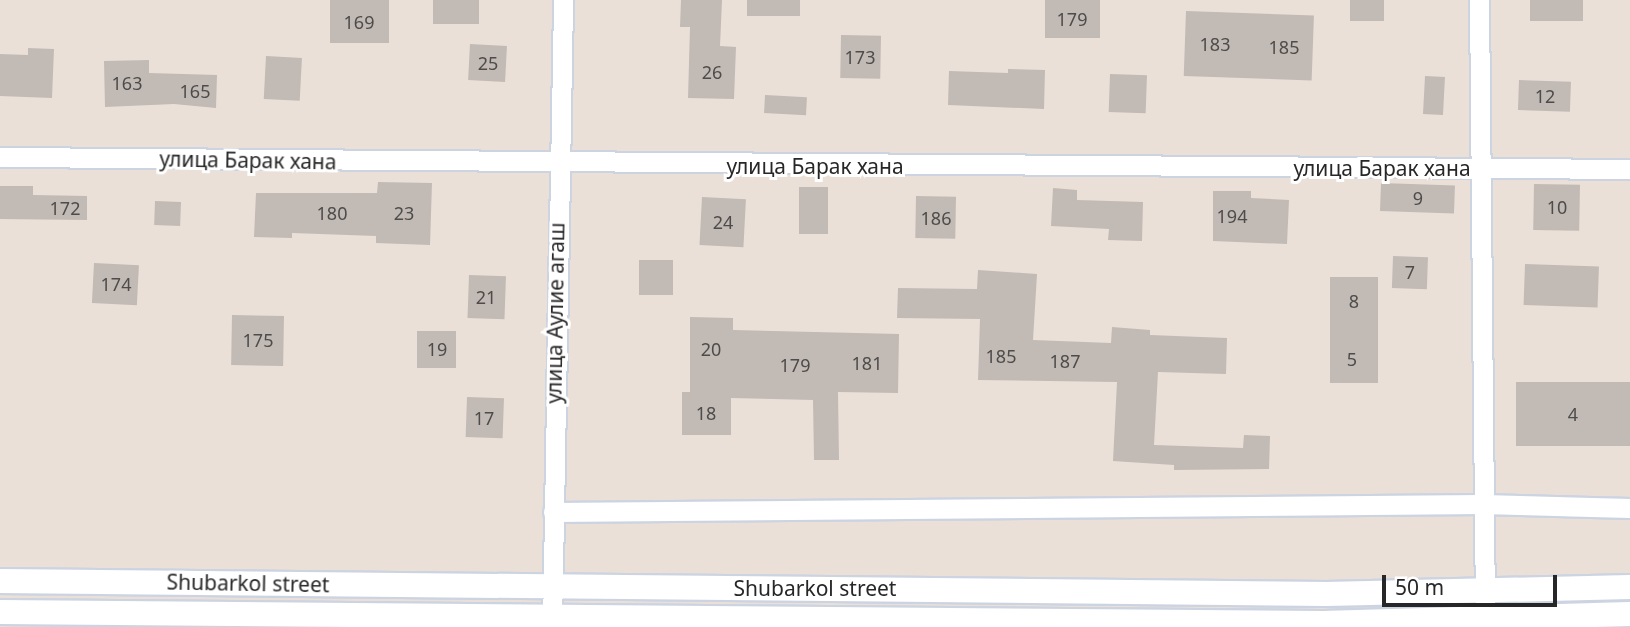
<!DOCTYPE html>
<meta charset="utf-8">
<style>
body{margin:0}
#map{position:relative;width:1630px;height:627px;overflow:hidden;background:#eae0d8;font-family:"Noto Sans",sans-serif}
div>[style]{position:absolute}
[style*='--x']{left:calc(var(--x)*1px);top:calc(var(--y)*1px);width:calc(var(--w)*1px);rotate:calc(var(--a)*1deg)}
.building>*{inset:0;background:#c2bab5;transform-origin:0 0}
.roads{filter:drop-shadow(2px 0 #cdd4e1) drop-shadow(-2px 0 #cdd4e1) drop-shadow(0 2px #cdd4e1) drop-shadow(0 -2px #cdd4e1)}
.minor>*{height:19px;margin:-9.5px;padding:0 9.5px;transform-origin:9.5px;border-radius:9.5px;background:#fff}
.tertiary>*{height:24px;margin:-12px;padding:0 12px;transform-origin:12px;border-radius:12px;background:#fff}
span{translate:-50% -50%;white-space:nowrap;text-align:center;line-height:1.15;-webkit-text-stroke:6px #fff;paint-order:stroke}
.number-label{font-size:18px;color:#4e4c4a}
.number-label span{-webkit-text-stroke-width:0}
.street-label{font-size:21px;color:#272727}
.scale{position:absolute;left:1382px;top:575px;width:175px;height:32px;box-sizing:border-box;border:4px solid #272727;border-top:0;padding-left:9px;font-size:21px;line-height:24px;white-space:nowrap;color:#272727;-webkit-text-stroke:5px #fff;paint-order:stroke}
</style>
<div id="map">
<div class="building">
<i style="left:330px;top:0;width:59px;height:43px"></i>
<i style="left:433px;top:0;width:46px;height:24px"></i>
<i style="clip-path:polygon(681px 0,722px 0,720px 46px,736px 47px,734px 99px,688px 98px,690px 27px,680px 27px)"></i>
<i style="left:747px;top:0;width:53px;height:16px"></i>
<i style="left:1045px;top:0;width:55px;height:38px"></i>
<i style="left:1350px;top:0;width:34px;height:21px"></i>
<i style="left:1530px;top:0;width:53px;height:21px"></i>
<i style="left:1186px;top:11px;width:128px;height:65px;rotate:2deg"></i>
<i style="left:841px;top:35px;width:40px;height:43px;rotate:1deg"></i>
<i style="left:470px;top:44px;width:37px;height:36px;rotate:3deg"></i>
<i style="clip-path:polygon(28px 48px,54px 49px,52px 98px,0 96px,0 54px,28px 55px)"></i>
<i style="left:266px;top:56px;width:36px;height:43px;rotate:3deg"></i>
<i style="clip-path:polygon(149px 60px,149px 73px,217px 75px,216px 108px,174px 104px,105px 107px,104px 61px)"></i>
<i style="clip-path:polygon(1008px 69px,1045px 70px,1044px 109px,948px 105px,949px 71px,1008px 73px)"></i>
<i style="left:1110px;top:74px;width:37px;height:38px;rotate:2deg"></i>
<i style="left:1425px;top:76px;width:20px;height:38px;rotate:3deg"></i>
<i style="left:1519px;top:80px;width:52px;height:30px;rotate:2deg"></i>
<i style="left:765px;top:95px;width:42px;height:18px;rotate:3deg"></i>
<i style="clip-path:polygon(378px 182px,432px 183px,430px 245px,376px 243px,376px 236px,292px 233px,292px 238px,254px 237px,256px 193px,377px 193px)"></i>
<i style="left:1381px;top:183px;width:74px;height:28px;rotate:2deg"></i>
<i style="left:1534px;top:184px;width:46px;height:46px;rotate:1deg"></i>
<i style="clip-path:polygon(0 186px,33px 186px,33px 195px,87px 196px,87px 220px,0 219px)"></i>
<i style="left:799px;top:187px;width:29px;height:47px"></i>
<i style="clip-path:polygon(1053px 188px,1077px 190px,1077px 200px,1143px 202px,1142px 241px,1108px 240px,1109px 229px,1051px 226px)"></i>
<i style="clip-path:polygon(1213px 191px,1251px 191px,1251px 198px,1289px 200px,1287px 244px,1213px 241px)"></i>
<i style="left:916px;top:196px;width:40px;height:42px;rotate:1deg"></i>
<i style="left:702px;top:197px;width:44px;height:48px;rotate:3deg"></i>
<i style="left:155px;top:201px;width:26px;height:24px;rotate:2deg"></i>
<i style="left:1393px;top:256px;width:35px;height:32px;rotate:2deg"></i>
<i style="left:639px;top:260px;width:34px;height:35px"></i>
<i style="left:94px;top:263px;width:45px;height:40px;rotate:3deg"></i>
<i style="left:1525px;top:264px;width:74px;height:41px;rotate:2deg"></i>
<i style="clip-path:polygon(978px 270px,1037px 274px,1033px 340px,1111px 343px,1112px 327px,1150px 330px,1150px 335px,1227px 338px,1226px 374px,1158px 372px,1154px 445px,1243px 448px,1244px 435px,1270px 436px,1269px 469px,1174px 470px,1174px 465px,1113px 461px,1117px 382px,978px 380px,980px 319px,897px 318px,898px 288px,977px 289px)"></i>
<i style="left:469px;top:275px;width:37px;height:43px;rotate:2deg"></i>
<i style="left:1330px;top:277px;width:48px;height:106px"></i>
<i style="left:232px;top:315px;width:52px;height:50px;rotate:1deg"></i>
<i style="clip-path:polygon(690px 317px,733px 318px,733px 330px,899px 334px,898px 393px,838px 392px,839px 460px,814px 460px,813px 400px,731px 398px,731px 435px,682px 435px,682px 392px,690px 392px)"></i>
<i style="left:417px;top:331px;width:39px;height:37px"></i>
<i style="left:1516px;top:382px;width:114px;height:64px"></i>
<i style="left:467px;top:397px;width:37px;height:40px;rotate:2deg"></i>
</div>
<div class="roads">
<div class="minor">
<i style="--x:1479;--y:0;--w:618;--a:89.44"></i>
<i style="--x:0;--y:157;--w:1630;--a:0.42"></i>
<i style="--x:553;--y:512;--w:930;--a:-0.49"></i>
<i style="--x:1483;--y:504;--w:147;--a:1.6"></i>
<i style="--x:552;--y:627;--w:627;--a:-88.99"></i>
</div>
<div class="tertiary">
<i style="--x:0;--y:581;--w:1326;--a:0.56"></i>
<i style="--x:1326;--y:594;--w:304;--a:-1.3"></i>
<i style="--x:0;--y:612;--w:1323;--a:0.48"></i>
<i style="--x:1323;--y:623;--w:307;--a:-1.7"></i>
</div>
</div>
<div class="number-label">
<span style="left:1072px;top:19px">179</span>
<span style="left:359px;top:22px">169</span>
<span style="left:1215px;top:44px">183</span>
<span style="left:1284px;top:47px">185</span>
<span style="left:860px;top:57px">173</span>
<span style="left:488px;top:63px">25</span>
<span style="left:712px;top:72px">26</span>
<span style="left:127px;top:83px">163</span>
<span style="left:195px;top:91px">165</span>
<span style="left:1545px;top:96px">12</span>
<span style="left:1418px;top:198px">9</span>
<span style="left:1557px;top:207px">10</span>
<span style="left:65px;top:208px">172</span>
<span style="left:332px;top:213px">180</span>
<span style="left:404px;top:213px">23</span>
<span style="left:1232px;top:216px">194</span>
<span style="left:936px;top:218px">186</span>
<span style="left:723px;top:222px">24</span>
<span style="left:1410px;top:272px">7</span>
<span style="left:116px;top:284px">174</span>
<span style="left:486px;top:297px">21</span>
<span style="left:1354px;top:301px">8</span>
<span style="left:258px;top:340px">175</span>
<span style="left:437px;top:349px">19</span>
<span style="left:711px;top:349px">20</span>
<span style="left:1001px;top:356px">185</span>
<span style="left:1352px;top:359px">5</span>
<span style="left:1065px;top:361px">187</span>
<span style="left:867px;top:363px">181</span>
<span style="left:795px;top:365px">179</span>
<span style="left:706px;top:413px">18</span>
<span style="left:1573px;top:414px">4</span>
<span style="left:484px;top:418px">17</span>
</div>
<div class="street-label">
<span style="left:248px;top:160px;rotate:1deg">улица Барак хана</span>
<span style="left:815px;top:166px">улица Барак хана</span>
<span style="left:1382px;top:168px">улица Барак хана</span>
<span style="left:555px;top:313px;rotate:-89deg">улица Аулие агаш</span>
<span style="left:248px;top:583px;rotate:1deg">Shubarkol street</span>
<span style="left:815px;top:588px">Shubarkol street</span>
</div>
<div class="scale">50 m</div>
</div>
